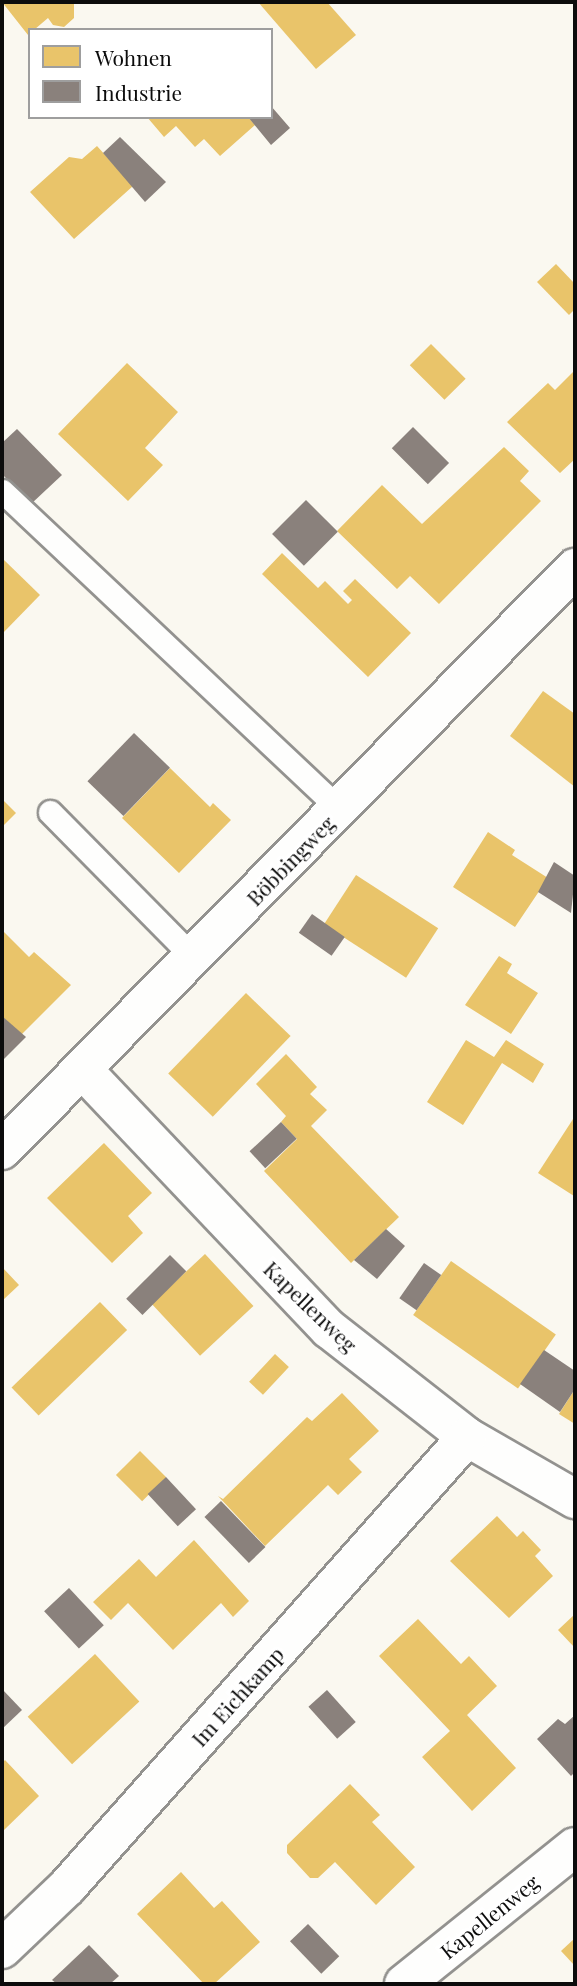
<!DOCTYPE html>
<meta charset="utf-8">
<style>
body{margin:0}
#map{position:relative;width:577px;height:1986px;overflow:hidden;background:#faf8f0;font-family:"Playfair Display",serif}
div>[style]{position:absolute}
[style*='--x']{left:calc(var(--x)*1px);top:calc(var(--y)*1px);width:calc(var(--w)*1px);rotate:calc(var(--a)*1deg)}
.homes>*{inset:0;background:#e9c46a;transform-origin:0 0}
.industry>*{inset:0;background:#8a817c;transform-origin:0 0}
.roads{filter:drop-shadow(2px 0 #93928f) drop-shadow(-2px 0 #93928f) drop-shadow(0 2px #93928f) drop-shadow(0 -2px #93928f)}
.service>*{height:23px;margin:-11.5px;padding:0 11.5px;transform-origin:11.5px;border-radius:11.5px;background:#fefefd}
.minor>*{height:38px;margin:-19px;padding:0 19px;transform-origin:19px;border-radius:19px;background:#fefefd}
span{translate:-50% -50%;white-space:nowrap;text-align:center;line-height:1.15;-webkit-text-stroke:7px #fff;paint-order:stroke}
.street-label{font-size:21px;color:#0c0c0c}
.frame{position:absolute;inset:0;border:4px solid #0c0c0c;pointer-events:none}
.legend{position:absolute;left:28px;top:28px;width:245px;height:91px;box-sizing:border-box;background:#fff;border:2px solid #9e9e9e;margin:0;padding:9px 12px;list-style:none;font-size:21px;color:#0c0c0c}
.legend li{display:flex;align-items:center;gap:14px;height:35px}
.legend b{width:35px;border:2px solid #9e9e9e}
</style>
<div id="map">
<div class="homes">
<i style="clip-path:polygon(2px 2px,74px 2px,74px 18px,64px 27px,53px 25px,48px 18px,28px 35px)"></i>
<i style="clip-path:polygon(258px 2px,327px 2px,356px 35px,316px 69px)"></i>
<i style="clip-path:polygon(147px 117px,248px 117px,255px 125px,220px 156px,204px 139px,195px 147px,176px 126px,164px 137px)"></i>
<i style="clip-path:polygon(97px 146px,133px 186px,74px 239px,30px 192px,69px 157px,82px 159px)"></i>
<i style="clip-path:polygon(556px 264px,575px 284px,575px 309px,569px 315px,537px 282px)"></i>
<i style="left:431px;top:344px;width:49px;height:30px;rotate:45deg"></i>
<i style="clip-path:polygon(127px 363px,178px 412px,145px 448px,163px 465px,128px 501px,58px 434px)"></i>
<i style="clip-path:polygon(575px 370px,575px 459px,560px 473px,507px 422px,548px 383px,555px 390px)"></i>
<i style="clip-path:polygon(504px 447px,529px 471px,520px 481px,541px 501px,439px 604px,410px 576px,397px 589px,337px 531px,382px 485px,422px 524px)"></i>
<i style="clip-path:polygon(282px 553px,318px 588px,325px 581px,348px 604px,352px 600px,343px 591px,355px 579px,411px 633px,368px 677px,262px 574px)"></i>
<i style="clip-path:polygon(2px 558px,40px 595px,2px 634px)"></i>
<i style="clip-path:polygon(543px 691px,575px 714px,575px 787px,510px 736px)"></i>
<i style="clip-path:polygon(170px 768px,210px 807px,213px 803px,231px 820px,179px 873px,122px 818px)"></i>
<i style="clip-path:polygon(2px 799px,16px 813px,2px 827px)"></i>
<i style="clip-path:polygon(488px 832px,515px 850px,512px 855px,548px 878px,515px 927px,453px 887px)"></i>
<i style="left:356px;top:875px;width:98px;height:59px;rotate:33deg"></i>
<i style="clip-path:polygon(2px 930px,29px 957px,34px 952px,71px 985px,21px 1035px,2px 1016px)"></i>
<i style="clip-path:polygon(499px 956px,512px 964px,507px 973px,538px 993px,511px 1034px,465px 1005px)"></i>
<i style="left:246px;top:993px;width:62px;height:112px;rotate:44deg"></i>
<i style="clip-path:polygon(466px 1040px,494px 1057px,506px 1040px,544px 1064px,533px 1083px,502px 1063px,463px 1125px,427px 1102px)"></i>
<i style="clip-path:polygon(286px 1054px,317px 1087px,310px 1094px,327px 1110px,311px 1126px,399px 1217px,351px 1263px,264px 1171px,297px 1139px,281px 1122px,286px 1116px,256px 1084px)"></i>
<i style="clip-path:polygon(575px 1116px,575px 1195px,574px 1196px,538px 1173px)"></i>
<i style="clip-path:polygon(104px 1143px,152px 1193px,128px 1216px,143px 1233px,112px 1263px,47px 1198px)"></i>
<i style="left:205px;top:1254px;width:71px;height:73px;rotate:47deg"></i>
<i style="left:451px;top:1261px;width:128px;height:66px;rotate:35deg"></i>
<i style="clip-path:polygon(2px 1267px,19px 1285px,2px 1301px)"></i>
<i style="left:100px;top:1302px;width:39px;height:123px;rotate:46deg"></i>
<i style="left:275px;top:1354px;width:19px;height:38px;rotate:43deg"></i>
<i style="clip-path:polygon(575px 1389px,575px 1424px,559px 1414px)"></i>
<i style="clip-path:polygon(342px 1393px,379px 1431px,349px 1459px,362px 1472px,338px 1495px,328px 1485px,265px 1546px,218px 1496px,223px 1499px,307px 1417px,312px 1421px)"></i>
<i style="left:140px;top:1451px;width:37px;height:34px;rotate:45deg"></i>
<i style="clip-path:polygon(497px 1516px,517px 1537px,523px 1531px,541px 1550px,535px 1556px,553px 1576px,509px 1618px,450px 1561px)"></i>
<i style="clip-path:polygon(194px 1540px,249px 1601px,233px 1617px,221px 1603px,173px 1650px,128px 1603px,111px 1620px,93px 1602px,139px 1559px,156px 1577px)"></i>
<i style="clip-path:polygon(575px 1614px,575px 1648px,558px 1630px)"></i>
<i style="clip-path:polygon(418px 1619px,461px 1664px,469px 1656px,497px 1686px,467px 1715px,516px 1768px,472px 1811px,422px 1757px,450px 1731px,379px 1656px)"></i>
<i style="left:95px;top:1654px;width:65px;height:92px;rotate:47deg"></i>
<i style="clip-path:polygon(5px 1760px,39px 1796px,2px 1832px,2px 1763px)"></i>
<i style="clip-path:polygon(350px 1784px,380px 1815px,372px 1822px,415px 1867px,376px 1905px,335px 1862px,318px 1878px,310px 1878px,287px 1853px,287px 1845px)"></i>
<i style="clip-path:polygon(181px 1872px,214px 1908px,222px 1901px,260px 1942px,214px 1984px,204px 1984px,137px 1914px)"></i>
<i style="clip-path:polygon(575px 1938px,575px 1966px,561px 1951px)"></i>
</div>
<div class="industry">
<i style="clip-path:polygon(271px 106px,290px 128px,271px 145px,248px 117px,271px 117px)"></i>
<i style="clip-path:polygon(120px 137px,166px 182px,145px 202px,103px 153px)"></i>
<i style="left:413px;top:427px;width:51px;height:30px;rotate:45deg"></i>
<i style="clip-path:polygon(17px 429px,62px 475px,31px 504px,2px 474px,2px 443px)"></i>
<i style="left:306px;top:500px;width:45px;height:48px;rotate:45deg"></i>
<i style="left:134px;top:733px;width:50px;height:67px;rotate:44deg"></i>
<i style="clip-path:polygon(554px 862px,575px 876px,571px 913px,538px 892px)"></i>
<i style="left:312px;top:914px;width:40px;height:23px;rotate:35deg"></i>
<i style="clip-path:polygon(2px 1016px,26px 1037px,2px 1061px)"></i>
<i style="left:281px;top:1122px;width:23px;height:43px;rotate:47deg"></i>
<i style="clip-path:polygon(386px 1229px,405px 1246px,377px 1279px,354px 1260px)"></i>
<i style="left:170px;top:1255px;width:23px;height:62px;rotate:45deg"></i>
<i style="left:424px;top:1263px;width:21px;height:43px;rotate:35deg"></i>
<i style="clip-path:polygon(544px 1350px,575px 1371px,575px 1389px,560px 1412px,520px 1384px)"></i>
<i style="left:166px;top:1477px;width:44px;height:25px;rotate:47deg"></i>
<i style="left:221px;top:1501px;width:64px;height:23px;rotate:46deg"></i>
<i style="left:69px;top:1588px;width:51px;height:34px;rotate:47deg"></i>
<i style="clip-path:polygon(2px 1689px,22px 1710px,2px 1729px)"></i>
<i style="left:327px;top:1690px;width:43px;height:25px;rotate:48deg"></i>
<i style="clip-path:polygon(575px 1715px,575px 1772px,571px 1776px,537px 1739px,558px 1719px,565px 1724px)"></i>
<i style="left:308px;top:1924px;width:45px;height:25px;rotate:46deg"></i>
<i style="clip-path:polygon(89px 1945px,119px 1976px,110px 1984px,57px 1984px,52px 1980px)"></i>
</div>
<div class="roads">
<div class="service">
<i style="--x:2;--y:491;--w:464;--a:43.3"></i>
<i style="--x:50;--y:812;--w:205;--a:45.4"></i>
</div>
<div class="minor">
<i style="--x:83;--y:1070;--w:357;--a:46.5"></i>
<i style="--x:329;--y:1329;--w:175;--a:38"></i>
<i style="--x:467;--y:1437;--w:125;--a:29.9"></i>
<i style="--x:2;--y:1150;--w:817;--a:-45.45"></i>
<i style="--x:2;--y:1949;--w:90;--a:-43.6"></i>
<i style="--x:67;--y:1887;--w:602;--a:-48.37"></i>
<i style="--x:404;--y:1984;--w:219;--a:-38.7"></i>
</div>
</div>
<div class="street-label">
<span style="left:290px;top:860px;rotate:-46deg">Böbbingweg</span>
<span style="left:311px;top:1306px;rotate:44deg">Kapellenweg</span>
<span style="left:237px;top:1696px;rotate:-48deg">Im Eichkamp</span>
<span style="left:489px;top:1916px;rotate:-39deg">Kapellenweg</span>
</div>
<div class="frame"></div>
<ul class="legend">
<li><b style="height:19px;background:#e9c46a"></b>Wohnen</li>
<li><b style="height:19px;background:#8a817c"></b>Industrie</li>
</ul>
</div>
